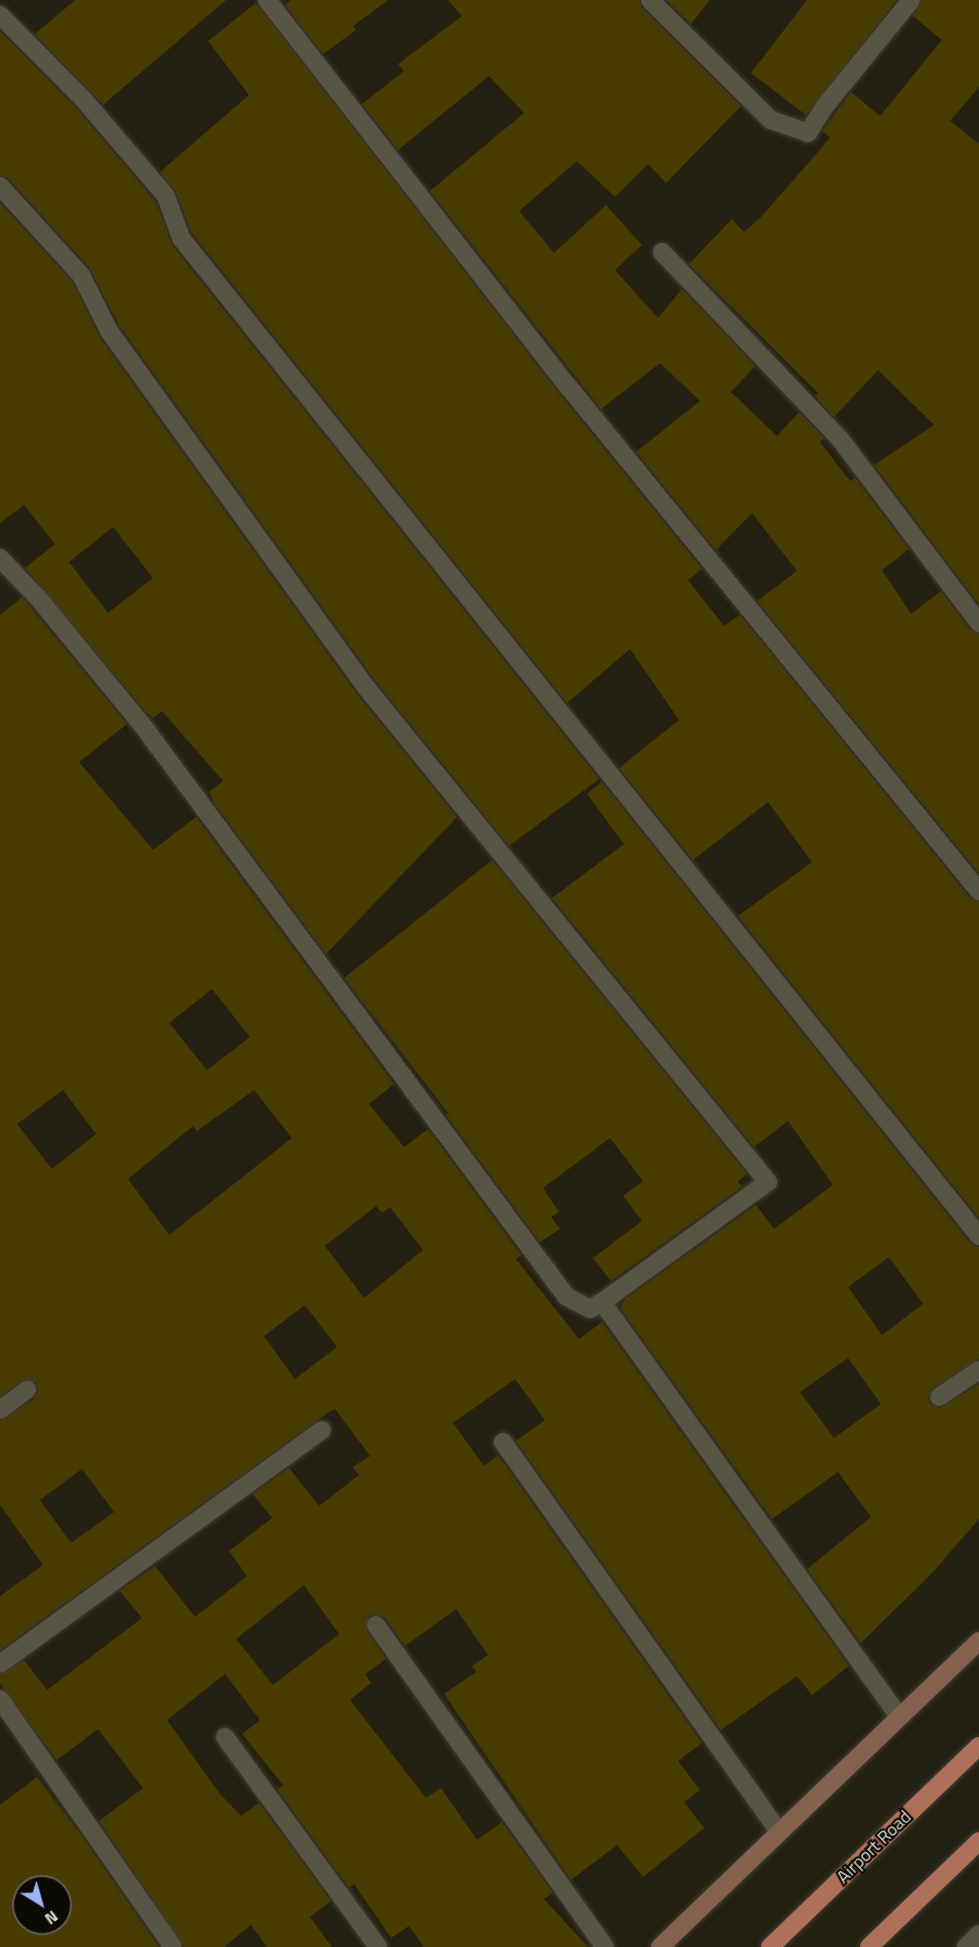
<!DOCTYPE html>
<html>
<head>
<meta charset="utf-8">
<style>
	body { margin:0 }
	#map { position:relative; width:979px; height:1947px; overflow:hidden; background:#242112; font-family:"Titillium Web",sans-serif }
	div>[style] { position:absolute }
	.building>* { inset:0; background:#483c00 }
	.roads { filter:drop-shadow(0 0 2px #403c33) drop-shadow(0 0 2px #403c33) }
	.street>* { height:18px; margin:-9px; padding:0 9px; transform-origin:9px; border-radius:9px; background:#595544 }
	.secondary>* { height:18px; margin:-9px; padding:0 9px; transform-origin:9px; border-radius:9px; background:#84624e }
	.primary>* { height:18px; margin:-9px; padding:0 9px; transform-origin:9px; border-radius:9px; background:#ae7058 }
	span { translate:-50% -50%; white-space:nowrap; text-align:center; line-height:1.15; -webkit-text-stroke:4.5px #0c0a05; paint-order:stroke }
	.street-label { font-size:18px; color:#dedcd2 }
	.north { position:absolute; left:12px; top:1875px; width:60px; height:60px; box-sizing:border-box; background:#0c0a05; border:2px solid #605e57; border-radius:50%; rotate:143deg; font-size:16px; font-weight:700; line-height:24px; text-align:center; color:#dedcd2 }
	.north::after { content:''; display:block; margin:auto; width:21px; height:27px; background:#9db4fd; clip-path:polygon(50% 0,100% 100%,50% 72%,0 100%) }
</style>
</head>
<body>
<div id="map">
	<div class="building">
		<i style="clip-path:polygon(75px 0,226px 0,103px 105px,35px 34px)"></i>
		<i style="clip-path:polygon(291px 0,388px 0,353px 26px,356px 30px,323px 54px,285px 5px)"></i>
		<i style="clip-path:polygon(448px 0,639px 0,642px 8px,741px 106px,666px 183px,648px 164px,615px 197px,577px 161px,519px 211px,554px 253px,606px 205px,642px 245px,615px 270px,658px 318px,682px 289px,755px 366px,731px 392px,777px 436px,799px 412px,824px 438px,820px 442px,850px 481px,855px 478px,909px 549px,882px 570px,911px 614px,941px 591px,970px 630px,979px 634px,979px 873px,757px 601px,797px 571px,752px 513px,716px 550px,636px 452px,700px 401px,660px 363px,601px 409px,430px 191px,524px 113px,489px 76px,398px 150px,362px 104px,404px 71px,398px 64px,462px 16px)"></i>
		<i style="clip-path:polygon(666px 0,710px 0,691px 24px)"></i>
		<i style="clip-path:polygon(807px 0,897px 0,806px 115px,751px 73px)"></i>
		<i style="clip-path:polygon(922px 0,979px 0,979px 87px,950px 121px,979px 144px,979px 604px,874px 465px,934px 425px,878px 370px,834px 417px,815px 396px,818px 393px,689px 264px,732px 219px,744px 232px,762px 216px,830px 138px,822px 131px,851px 92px,880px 116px,942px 40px,913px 16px)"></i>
		<i style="clip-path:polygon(256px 3px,558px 392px,702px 569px,688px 580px,724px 626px,740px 615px,970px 898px,979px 902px,979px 1218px,738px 916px,812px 862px,768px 802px,693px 860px,619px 768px,679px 720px,630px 649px,567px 703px,191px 232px,176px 192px,160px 172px,249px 95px,208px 41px)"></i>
		<i style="clip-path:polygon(0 31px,76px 108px,156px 202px,172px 245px,599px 779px,509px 846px,374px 679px,119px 325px,89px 267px,8px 178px,0 175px)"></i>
		<i style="clip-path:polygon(evenodd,0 203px,72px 281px,100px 338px,356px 693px,457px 817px,326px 954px,214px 803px,209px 792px,223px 781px,162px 711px,153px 718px,145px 711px,25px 568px,55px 544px,24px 505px,0 523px,0 203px,113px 527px,153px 578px,108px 613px,69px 562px,113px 527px)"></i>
		<i style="clip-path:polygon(evenodd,22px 597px,127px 724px,79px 762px,153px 850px,196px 817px,394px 1084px,369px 1104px,404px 1147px,428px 1129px,521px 1255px,516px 1259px,579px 1339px,602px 1322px,849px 1666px,812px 1695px,797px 1676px,721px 1730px,516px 1441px,545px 1420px,515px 1379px,453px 1423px,484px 1466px,498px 1455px,702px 1743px,678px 1761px,700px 1790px,684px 1802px,704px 1828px,643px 1877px,617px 1845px,571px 1880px,444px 1694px,476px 1672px,472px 1666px,488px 1655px,456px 1609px,405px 1646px,385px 1618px,376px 1614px,369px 1616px,367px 1631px,386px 1659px,365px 1674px,371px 1683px,350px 1700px,426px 1798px,441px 1788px,477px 1840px,502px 1822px,553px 1893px,544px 1899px,588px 1947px,424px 1947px,409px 1926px,391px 1938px,354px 1884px,349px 1888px,277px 1789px,283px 1785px,242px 1734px,260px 1720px,225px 1674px,167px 1720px,220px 1794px,241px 1816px,259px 1803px,331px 1901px,310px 1917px,332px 1947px,267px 1947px,251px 1925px,224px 1947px,184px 1947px,99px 1821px,143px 1788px,98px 1729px,57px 1760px,0 1684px,0 1675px,24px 1660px,47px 1690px,142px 1618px,120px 1591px,155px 1566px,195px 1617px,247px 1576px,229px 1551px,272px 1518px,253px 1494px,289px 1468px,319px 1506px,359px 1475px,353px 1467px,370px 1456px,335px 1409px,329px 1412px,0 1650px,0 1596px,43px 1565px,0 1505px,0 1421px,34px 1399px,38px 1389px,36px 1383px,25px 1379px,0 1396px,0 615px,22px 597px,212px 989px,250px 1037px,207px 1070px,169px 1023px,212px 989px,22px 597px,63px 1090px,96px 1134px,52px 1169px,17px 1124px,63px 1090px,22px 597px,254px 1090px,292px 1138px,169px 1235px,128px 1179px,193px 1126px,197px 1131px,254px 1090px,22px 597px,376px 1206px,382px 1213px,390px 1207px,423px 1250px,364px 1298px,325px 1246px,376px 1206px,22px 597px,305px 1305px,337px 1347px,295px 1379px,264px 1336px,305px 1305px,22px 597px,82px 1469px,114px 1512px,71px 1543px,40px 1500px,82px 1469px,22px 597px,304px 1585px,339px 1634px,273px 1685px,236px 1639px,304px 1585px)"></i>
		<i style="clip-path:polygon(evenodd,602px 782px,970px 1243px,979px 1247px,979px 1359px,933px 1388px,928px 1397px,930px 1404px,940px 1408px,979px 1384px,979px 1519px,933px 1572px,861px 1643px,807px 1569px,871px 1517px,838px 1472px,772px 1519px,620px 1308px,625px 1299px,756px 1205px,774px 1229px,833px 1185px,788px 1121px,754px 1147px,552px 898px,624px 844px,587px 794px,602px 782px,889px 1257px,923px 1304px,882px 1335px,848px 1287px,889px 1257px,602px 782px,848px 1358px,881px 1404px,834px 1438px,800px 1392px,848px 1358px)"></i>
		<i style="clip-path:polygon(492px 860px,747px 1174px,738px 1181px,742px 1187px,611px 1281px,593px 1258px,642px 1221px,623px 1196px,643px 1181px,610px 1138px,543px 1188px,559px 1212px,551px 1217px,560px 1229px,540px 1242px,446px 1115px,448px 1113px,344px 978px)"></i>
		<i style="clip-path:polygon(evenodd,37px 1777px,81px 1835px,159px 1947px,0 1947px,0 1805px,37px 1777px,24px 1887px,60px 1887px,60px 1923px,24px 1923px,24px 1887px)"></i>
	</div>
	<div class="roads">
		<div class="street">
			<i style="left:267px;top:0;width:488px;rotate:52.1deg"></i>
			<i style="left:567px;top:385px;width:653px;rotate:50.85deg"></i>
			<i style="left:650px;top:0;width:170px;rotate:44.8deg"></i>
			<i style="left:771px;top:120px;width:39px;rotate:19deg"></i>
			<i style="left:808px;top:133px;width:32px;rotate:-58deg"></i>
			<i style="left:825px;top:106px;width:136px;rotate:-50.9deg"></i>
			<i style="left:0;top:15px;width:120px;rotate:45.3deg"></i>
			<i style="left:84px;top:100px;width:126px;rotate:49.5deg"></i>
			<i style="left:166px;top:196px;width:45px;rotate:70.3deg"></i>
			<i style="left:181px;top:238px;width:1278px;rotate:51.35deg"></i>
			<i style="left:0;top:186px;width:120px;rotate:47.7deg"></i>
			<i style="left:81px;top:275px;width:63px;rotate:63.4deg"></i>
			<i style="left:109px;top:331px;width:438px;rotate:54.2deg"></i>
			<i style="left:365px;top:686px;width:639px;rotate:50.91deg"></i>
			<i style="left:768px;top:1182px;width:205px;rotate:144.1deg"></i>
			<i style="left:602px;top:1302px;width:14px;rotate:150deg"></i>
			<i style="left:590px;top:1309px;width:27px;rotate:-152deg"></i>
			<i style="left:566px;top:1296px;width:710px;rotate:-126.58deg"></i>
			<i style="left:143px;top:726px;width:164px;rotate:-129.3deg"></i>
			<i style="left:39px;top:599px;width:57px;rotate:-133.6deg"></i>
			<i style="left:662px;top:252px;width:258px;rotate:46.4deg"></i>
			<i style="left:840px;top:439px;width:231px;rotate:52.9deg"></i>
			<i style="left:602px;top:1302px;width:508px;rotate:54.37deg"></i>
			<i style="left:939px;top:1397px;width:48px;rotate:-34deg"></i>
			<i style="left:0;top:1410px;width:34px;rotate:-37deg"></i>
			<i style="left:503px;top:1442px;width:478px;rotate:54.7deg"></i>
			<i style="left:376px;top:1625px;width:395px;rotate:54.6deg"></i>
			<i style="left:0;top:1664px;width:398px;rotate:-36deg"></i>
			<i style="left:0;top:1699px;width:302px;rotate:55.1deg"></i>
			<i style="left:225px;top:1737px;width:260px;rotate:53.9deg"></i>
			<i style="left:966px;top:1947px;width:18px;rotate:-45deg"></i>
		</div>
		<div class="secondary">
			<i style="left:660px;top:1947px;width:442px;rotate:-43.8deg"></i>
		</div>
		<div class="primary">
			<i style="left:770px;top:1947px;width:290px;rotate:-43.9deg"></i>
			<i style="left:869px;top:1947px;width:153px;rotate:-43.9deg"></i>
		</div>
	</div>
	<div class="street-label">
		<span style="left:874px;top:1847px;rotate:-44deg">Airport Road</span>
	</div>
	<div class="north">N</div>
</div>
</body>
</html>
